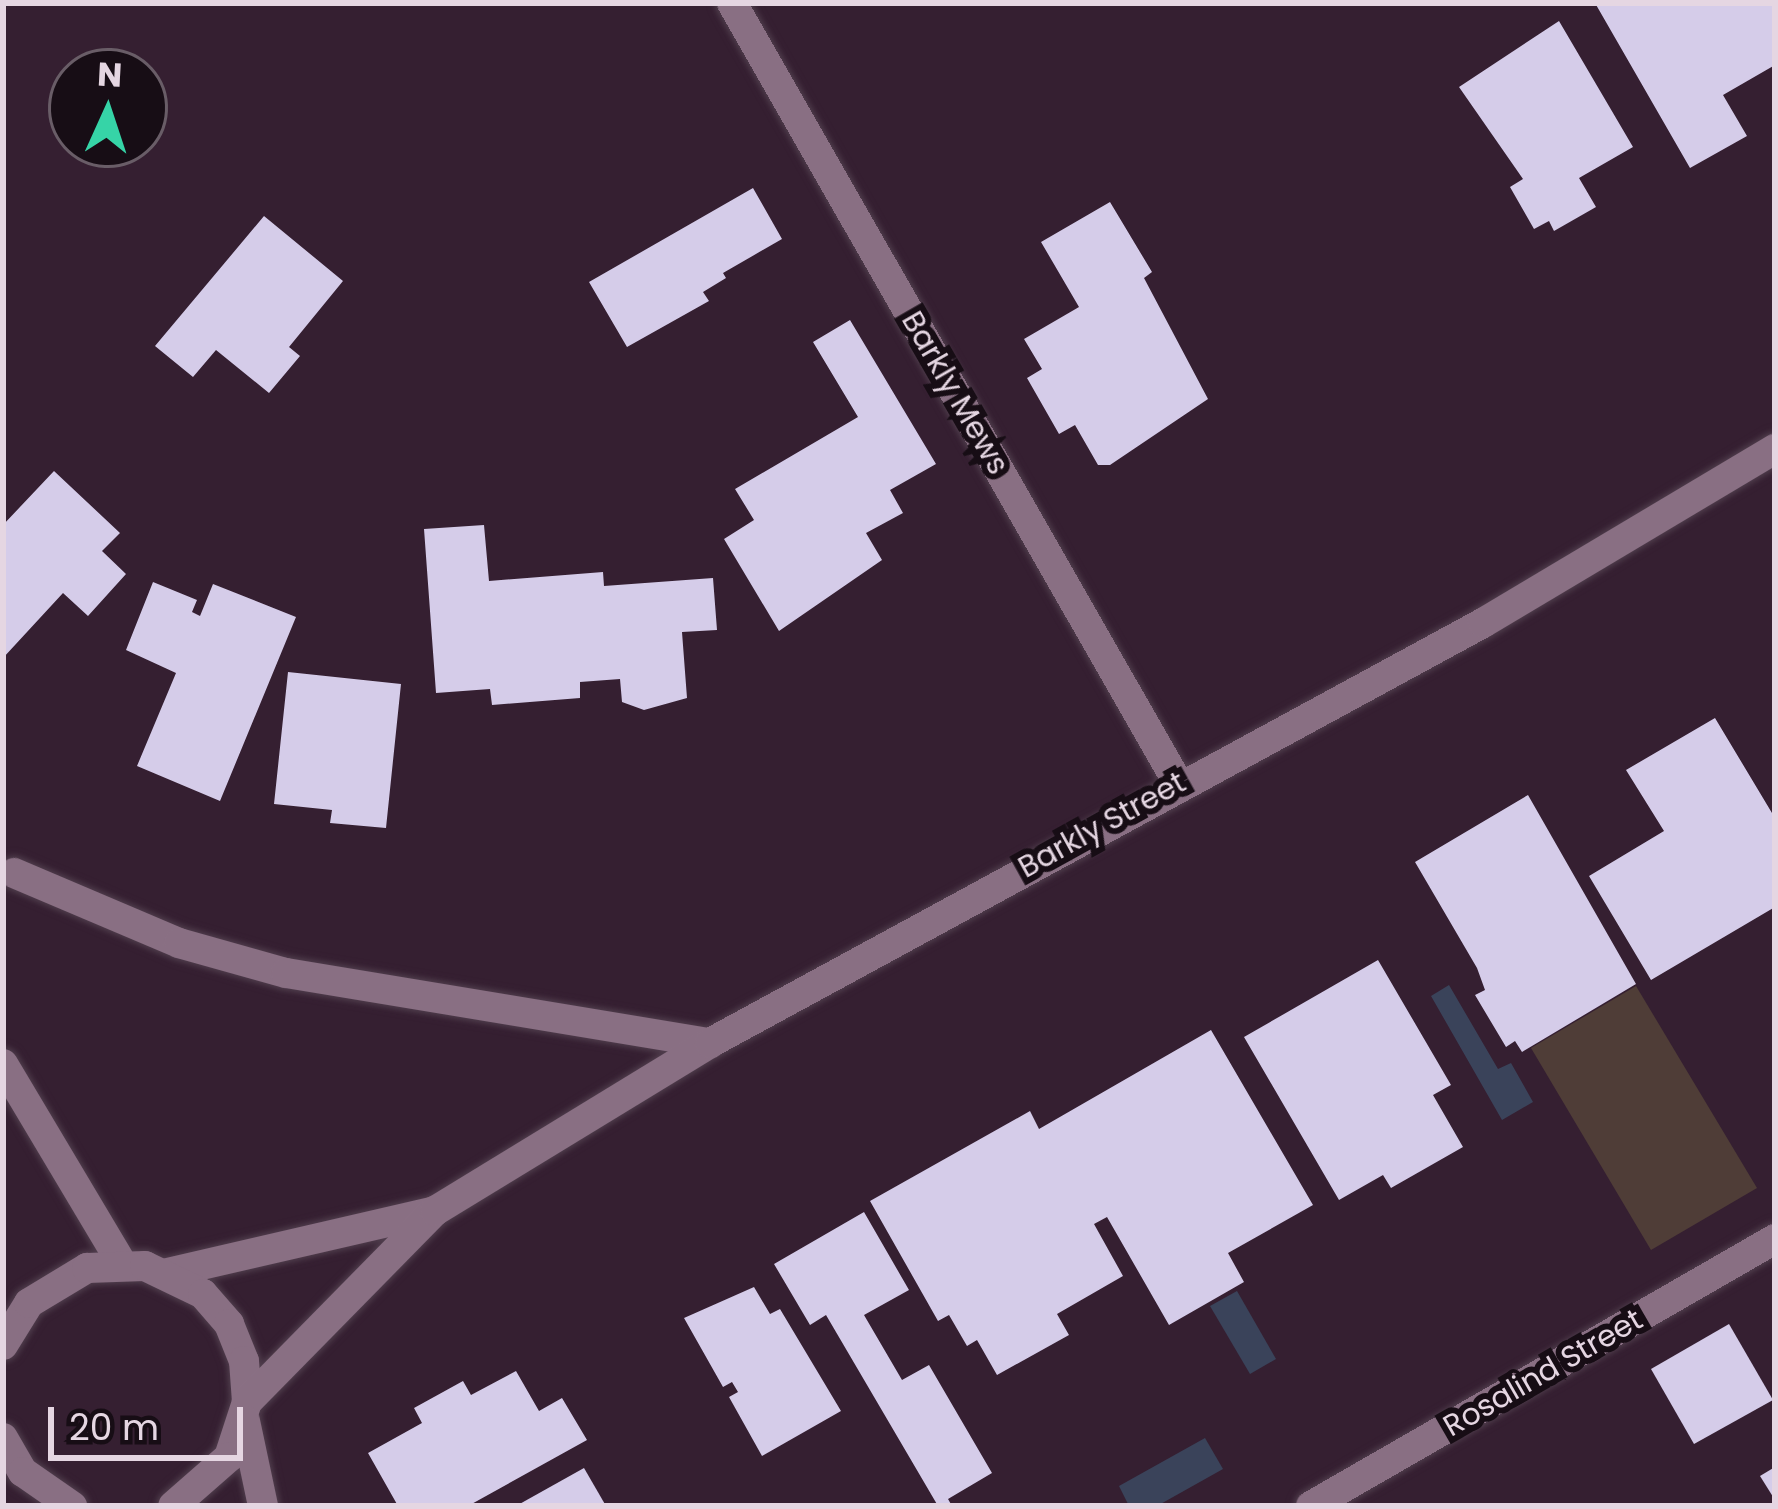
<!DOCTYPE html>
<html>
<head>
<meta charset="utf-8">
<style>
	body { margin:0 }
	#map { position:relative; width:1778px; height:1509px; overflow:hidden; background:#351f31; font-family:Poppins,sans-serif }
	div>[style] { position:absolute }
	.green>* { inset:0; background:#4f3d37 }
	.water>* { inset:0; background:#3a435a }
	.building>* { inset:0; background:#d5cce9 }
	.roads { filter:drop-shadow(0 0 3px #503e4d) drop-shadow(0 0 3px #503e4d) }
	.lane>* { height:30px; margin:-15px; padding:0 15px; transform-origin:15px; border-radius:15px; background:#896f83 }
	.street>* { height:30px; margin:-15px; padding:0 15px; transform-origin:15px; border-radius:15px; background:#896f83 }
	span { translate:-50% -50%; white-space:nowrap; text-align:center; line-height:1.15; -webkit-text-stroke:12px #170d15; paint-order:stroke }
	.street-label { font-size:30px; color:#e5d6e2 }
	.frame { position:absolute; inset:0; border:6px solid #e5d6e2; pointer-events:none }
	.north { position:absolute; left:48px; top:48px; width:120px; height:120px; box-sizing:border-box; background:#170d15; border:3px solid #695d67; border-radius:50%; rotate:3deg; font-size:33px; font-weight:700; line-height:48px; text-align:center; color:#e5d6e2 }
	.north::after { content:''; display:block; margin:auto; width:42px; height:54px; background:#36d4a7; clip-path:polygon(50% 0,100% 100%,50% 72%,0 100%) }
	.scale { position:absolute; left:48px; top:1407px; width:195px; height:54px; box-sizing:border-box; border:6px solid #e5d6e2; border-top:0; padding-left:15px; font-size:36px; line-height:42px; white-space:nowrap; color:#e5d6e2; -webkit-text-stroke:9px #170d15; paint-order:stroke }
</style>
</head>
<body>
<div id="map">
	<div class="green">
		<i style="clip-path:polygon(1636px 986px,1757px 1188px,1651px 1250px,1531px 1048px)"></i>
	</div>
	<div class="water">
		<i style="clip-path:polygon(1449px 985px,1498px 1069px,1511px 1063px,1533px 1102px,1502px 1120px,1431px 996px)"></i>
		<i style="clip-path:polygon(1237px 1291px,1276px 1359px,1250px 1374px,1210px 1306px)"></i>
		<i style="clip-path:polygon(1205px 1438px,1223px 1469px,1157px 1506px,1129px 1506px,1119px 1486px)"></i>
	</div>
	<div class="building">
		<i style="clip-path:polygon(1595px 3px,1775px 3px,1775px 65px,1723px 95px,1747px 136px,1690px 168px)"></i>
		<i style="clip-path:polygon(1559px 21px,1633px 147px,1579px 178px,1596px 207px,1554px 231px,1549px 221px,1534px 229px,1510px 187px,1523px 179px,1459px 87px)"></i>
		<i style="clip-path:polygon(753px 188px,782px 239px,723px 273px,726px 278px,703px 292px,709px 301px,627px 347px,589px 282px)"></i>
		<i style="clip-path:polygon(1110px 202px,1152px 272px,1144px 278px,1208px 399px,1110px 465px,1098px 465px,1075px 425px,1059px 434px,1027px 378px,1042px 369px,1024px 339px,1079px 307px,1041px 242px)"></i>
		<i style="clip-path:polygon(264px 216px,343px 281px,289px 347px,300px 356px,269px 393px,216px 350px,193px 377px,155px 346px)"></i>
		<i style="clip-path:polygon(850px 320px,936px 464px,890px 490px,903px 513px,866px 533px,882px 560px,779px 631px,724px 539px,754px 520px,735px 489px,858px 417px,813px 342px)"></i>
		<i style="clip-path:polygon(54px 471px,120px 533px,102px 551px,126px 574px,88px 616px,63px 593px,3px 658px,3px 525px)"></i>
		<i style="clip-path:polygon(484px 525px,489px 581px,603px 572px,604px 586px,713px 578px,717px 630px,682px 632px,687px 698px,644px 710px,622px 702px,620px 679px,580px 682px,580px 698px,492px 705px,490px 689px,436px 693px,424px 529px)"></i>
		<i style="clip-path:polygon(153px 582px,197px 600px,192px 612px,200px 616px,213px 584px,296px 617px,220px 801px,137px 766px,176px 673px,126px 650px)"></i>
		<i style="clip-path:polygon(288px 672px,401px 684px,386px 828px,330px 823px,332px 810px,274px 804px)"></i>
		<i style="clip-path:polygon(1715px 718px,1775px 818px,1775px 907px,1651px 980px,1589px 876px,1664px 831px,1626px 770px)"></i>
		<i style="clip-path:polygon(1528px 795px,1636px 984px,1522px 1052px,1515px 1041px,1506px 1047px,1475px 995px,1485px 990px,1477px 968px,1415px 862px)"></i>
		<i style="clip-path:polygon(1378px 960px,1451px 1085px,1433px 1095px,1463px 1147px,1391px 1188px,1383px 1175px,1339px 1200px,1244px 1037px)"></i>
		<i style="clip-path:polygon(1211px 1030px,1313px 1205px,1228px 1253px,1244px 1282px,1169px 1325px,1107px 1217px,1094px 1224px,1123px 1276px,1057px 1314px,1069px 1335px,997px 1375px,977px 1340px,967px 1346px,949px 1315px,938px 1321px,870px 1201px,1030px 1111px,1039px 1129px)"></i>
		<i style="clip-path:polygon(864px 1212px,909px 1290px,864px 1315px,902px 1380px,929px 1365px,992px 1473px,948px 1499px,952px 1506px,938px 1506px,826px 1315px,810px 1325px,774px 1264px)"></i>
		<i style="clip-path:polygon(754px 1287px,770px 1314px,780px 1309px,841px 1411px,762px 1456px,729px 1397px,738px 1392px,732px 1382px,723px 1387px,684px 1318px)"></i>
		<i style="clip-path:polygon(1729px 1324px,1773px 1400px,1694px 1444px,1651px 1369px)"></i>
		<i style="clip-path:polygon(516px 1371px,539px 1411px,562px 1398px,587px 1440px,468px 1506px,398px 1506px,368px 1453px,422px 1423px,414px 1408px,463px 1381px,471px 1395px)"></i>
		<i style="clip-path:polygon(1775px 1467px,1775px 1500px,1760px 1476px)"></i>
		<i style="clip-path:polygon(584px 1468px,606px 1506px,516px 1506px)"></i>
	</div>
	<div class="roads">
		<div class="lane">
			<i style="left:732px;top:3px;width:899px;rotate:60.24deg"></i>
			<i style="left:14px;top:873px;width:179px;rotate:23deg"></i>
			<i style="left:179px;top:943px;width:111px;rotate:15.7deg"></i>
			<i style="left:286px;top:973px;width:430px;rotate:9.4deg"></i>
		</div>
		<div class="street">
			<i style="left:3px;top:1064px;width:233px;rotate:59.2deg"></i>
			<i style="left:167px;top:1273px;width:275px;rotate:-13deg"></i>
			<i style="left:3px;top:1345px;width:49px;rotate:-58.2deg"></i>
			<i style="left:29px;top:1303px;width:68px;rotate:-31.1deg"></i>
			<i style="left:87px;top:1268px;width:58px;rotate:-2deg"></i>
			<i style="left:145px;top:1266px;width:64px;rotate:25.8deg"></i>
			<i style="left:203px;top:1294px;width:40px;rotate:49deg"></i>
			<i style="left:229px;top:1324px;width:40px;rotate:68deg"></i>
			<i style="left:244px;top:1361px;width:41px;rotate:85.8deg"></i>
			<i style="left:247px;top:1402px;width:58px;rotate:108.1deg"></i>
			<i style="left:229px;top:1457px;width:74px;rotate:138.8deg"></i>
			<i style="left:247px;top:1402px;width:268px;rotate:-45.5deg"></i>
			<i style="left:435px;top:1211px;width:322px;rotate:-31.4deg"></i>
			<i style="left:710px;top:1043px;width:880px;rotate:-28.52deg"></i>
			<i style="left:1483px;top:623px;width:340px;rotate:-30.8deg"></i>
			<i style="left:245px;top:1421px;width:87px;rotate:78deg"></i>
			<i style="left:3px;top:1438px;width:39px;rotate:60deg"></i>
			<i style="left:23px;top:1472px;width:60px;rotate:34.8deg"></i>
			<i style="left:1311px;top:1506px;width:535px;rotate:-29.92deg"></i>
		</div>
	</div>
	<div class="street-label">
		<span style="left:955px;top:393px;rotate:60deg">Barkly Mews</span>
		<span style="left:1102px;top:825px;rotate:-29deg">Barkly Street</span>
		<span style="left:1543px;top:1373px;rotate:-30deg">Rosalind Street</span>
	</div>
	<div class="frame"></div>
	<div class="north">N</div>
	<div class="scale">20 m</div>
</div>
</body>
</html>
